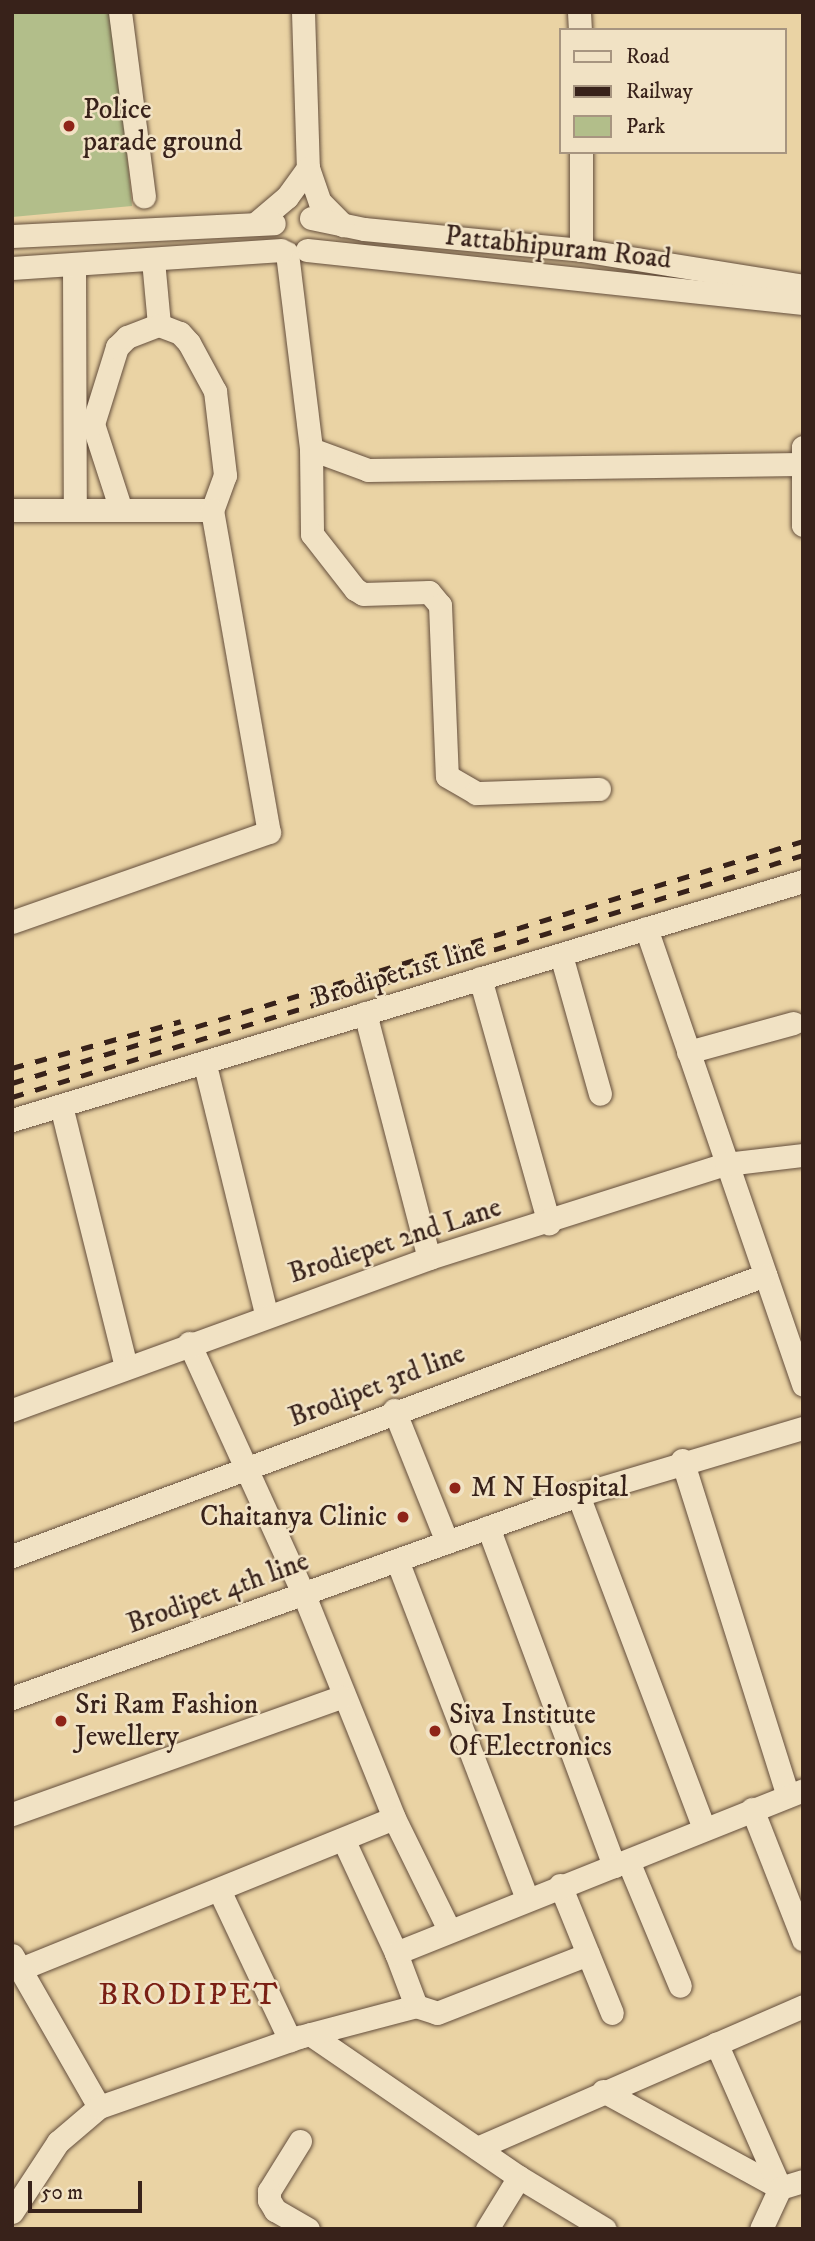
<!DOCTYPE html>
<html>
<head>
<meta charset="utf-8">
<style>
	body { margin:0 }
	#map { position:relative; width:815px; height:2241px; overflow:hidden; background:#ead3a4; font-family:"IM FELL DW Pica",serif }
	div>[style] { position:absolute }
	.green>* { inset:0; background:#b2be8a }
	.roads { filter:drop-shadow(0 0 2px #644e3c) drop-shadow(0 0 2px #644e3c) }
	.minor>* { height:23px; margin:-11.5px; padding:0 11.5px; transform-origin:11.5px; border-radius:11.5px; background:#f1e2c4 }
	.rail>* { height:4.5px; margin-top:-2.25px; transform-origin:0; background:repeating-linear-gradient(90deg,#38221a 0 12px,transparent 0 24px) }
	.dots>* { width:19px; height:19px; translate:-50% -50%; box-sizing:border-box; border:4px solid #f1e2c4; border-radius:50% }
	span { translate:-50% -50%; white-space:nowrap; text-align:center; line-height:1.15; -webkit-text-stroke:5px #f1e2c4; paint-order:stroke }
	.poi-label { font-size:28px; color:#38221a }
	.left { translate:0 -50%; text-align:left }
	.right { translate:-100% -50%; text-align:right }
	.street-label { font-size:28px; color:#38221a }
	.quarter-label { font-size:32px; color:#7a1f14; letter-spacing:2px }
	.frame { position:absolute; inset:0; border:14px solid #38221a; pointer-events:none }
	.legend { position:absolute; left:559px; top:28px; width:228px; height:126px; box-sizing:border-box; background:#f1e2c4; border:2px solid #a79580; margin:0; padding:9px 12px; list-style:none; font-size:21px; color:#38221a }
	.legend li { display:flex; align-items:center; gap:14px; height:35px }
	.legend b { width:35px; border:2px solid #a79580 }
	.scale { position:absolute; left:28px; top:2181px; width:114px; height:32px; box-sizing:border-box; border:4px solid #38221a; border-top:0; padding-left:9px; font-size:21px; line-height:24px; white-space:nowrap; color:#38221a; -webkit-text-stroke:5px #f1e2c4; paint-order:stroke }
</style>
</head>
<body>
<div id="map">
	<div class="green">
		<i style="clip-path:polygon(12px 12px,113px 12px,132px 206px,12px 217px)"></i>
	</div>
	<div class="roads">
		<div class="minor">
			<i style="left:120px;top:12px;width:186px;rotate:82.6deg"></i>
			<i style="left:303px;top:12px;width:156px;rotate:88.2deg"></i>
			<i style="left:308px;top:168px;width:36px;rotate:71deg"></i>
			<i style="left:320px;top:202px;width:33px;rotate:45deg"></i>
			<i style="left:579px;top:12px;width:18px;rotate:87deg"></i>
			<i style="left:581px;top:152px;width:98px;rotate:90deg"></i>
			<i style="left:311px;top:218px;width:54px;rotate:11.7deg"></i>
			<i style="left:364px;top:229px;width:218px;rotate:5.5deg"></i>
			<i style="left:581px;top:250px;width:225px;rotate:9.2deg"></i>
			<i style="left:255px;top:224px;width:42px;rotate:-40.2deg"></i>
			<i style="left:287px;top:197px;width:36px;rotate:-54deg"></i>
			<i style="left:12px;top:236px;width:262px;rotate:-2.8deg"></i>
			<i style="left:307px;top:250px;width:499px;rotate:6.1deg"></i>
			<i style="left:287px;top:253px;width:197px;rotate:83deg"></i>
			<i style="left:311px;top:449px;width:61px;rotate:20.2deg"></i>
			<i style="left:368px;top:470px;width:432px;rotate:-0.8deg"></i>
			<i style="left:153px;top:260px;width:65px;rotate:84.7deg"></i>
			<i style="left:74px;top:266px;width:244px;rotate:89.8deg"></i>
			<i style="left:12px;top:268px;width:270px;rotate:-3.8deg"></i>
			<i style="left:803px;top:447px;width:78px;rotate:90deg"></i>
			<i style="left:311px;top:449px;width:85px;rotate:89.3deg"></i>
			<i style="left:312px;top:534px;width:70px;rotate:52deg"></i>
			<i style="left:355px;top:589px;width:9px;rotate:32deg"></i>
			<i style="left:363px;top:594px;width:66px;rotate:-1.7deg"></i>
			<i style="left:429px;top:592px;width:17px;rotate:50deg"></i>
			<i style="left:440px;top:605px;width:171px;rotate:87.7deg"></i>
			<i style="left:447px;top:776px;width:34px;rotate:30deg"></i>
			<i style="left:476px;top:793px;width:123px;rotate:-1.9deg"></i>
			<i style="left:120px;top:507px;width:87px;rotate:-108deg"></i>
			<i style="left:93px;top:424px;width:81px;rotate:-72.7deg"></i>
			<i style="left:117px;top:347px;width:14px;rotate:-45deg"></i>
			<i style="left:127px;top:337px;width:34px;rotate:-21deg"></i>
			<i style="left:159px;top:325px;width:22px;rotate:21deg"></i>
			<i style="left:180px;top:333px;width:13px;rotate:48deg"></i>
			<i style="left:189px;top:343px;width:55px;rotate:61.6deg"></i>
			<i style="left:215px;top:391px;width:85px;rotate:83.2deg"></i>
			<i style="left:225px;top:475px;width:37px;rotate:110deg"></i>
			<i style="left:12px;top:510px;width:200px"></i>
			<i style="left:212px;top:510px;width:327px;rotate:80deg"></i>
			<i style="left:269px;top:832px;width:272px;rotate:160.7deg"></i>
			<i style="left:646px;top:928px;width:483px;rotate:71deg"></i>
			<i style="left:561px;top:955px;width:144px;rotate:74.3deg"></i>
			<i style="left:480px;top:978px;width:255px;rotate:74.3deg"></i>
			<i style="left:365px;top:1013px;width:253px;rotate:75.4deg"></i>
			<i style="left:688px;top:1052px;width:109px;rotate:-15.4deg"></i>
			<i style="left:205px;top:1065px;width:256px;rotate:76.2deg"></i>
			<i style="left:61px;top:1106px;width:269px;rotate:76deg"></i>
			<i style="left:12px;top:1120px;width:826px;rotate:-16.81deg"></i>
			<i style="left:189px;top:1343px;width:277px;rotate:65.5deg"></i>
			<i style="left:304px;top:1595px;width:240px;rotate:68deg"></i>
			<i style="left:394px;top:1818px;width:125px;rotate:63.8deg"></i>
			<i style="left:12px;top:1410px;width:444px;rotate:-20deg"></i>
			<i style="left:429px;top:1258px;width:312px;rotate:-17.6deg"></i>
			<i style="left:726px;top:1164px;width:78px;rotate:-6.7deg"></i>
			<i style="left:394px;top:1410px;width:142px;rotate:68.1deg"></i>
			<i style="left:682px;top:1460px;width:352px;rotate:72.5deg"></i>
			<i style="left:578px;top:1495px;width:357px;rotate:69.3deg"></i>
			<i style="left:488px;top:1527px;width:362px;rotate:69.6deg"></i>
			<i style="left:12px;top:1556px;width:804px;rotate:-20.46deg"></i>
			<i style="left:397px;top:1560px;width:363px;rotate:69deg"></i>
			<i style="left:12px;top:1698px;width:601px;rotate:-19.73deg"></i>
			<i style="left:578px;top:1495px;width:235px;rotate:-16.6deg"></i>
			<i style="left:752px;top:1809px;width:140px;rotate:68.6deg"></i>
			<i style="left:12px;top:1814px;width:349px;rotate:-19.6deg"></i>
			<i style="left:344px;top:1841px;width:123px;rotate:65.1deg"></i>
			<i style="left:628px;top:1861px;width:135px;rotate:67.4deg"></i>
			<i style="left:560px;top:1885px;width:138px;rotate:67.9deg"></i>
			<i style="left:220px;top:1892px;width:164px;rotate:64.7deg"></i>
			<i style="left:12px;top:1955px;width:175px;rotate:60.2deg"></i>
			<i style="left:20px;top:1969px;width:403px;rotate:-22deg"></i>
			<i style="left:416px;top:2006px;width:22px;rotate:18deg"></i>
			<i style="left:437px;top:2013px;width:162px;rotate:-21.3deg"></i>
			<i style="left:310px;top:2034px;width:253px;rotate:34.4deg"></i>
			<i style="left:519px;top:2177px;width:100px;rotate:31.2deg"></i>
			<i style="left:603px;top:2091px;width:202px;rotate:28.7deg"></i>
			<i style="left:780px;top:2188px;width:158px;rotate:-113.8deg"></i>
			<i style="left:300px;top:2141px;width:59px;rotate:121.8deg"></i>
			<i style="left:269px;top:2191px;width:9px;rotate:90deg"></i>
			<i style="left:269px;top:2200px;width:12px;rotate:59deg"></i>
			<i style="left:275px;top:2210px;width:38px;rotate:30deg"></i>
			<i style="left:477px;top:2148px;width:356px;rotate:-23.5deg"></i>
			<i style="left:12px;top:2212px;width:84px;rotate:-56.7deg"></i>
			<i style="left:58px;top:2142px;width:54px;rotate:-40.5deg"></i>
			<i style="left:99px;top:2107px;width:212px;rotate:-19.3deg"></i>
			<i style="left:299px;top:2037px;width:121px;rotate:-14.8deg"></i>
			<i style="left:416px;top:2006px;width:57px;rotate:-110.7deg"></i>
			<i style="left:396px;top:1953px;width:438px;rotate:-21.8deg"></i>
			<i style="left:487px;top:2229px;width:61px;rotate:-58.4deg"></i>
			<i style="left:761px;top:2229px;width:45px;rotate:-65.1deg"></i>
			<i style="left:780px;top:2188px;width:24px;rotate:-17deg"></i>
		</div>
	</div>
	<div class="rail">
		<i style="left:12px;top:1068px;width:175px;rotate:-15.5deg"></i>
		<i style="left:12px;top:1083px;width:827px;rotate:-17.01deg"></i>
		<i style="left:12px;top:1097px;width:827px;rotate:-17.01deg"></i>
	</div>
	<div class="dots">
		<i style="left:69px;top:126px;background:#8f2418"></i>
		<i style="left:455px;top:1488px;background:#8f2418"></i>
		<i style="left:403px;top:1517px;background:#8f2418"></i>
		<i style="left:61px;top:1721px;background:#8f2418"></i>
		<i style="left:435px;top:1731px;background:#8f2418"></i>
	</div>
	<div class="poi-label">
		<span class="left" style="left:83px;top:126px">Police<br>parade ground</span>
		<span class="left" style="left:471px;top:1488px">M N Hospital</span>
		<span class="right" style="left:387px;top:1517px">Chaitanya Clinic</span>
		<span class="left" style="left:75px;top:1721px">Sri Ram Fashion<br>Jewellery</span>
		<span class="left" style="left:449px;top:1731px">Siva Institute<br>Of Electronics</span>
	</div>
	<div class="street-label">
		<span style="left:558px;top:248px;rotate:6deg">Pattabhipuram Road</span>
		<span style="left:399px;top:973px;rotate:-17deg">Brodipet 1st line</span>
		<span style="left:395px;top:1241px;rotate:-18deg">Brodiepet 2nd Lane</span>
		<span style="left:377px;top:1386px;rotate:-21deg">Brodipet 3rd line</span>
		<span style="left:218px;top:1593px;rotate:-20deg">Brodipet 4th line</span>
	</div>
	<div class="quarter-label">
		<span style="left:189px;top:1995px">BRODIPET</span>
	</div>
	<div class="frame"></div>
	<ul class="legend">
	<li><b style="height:9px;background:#f1e2c4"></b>Road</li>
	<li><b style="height:9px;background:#38221a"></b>Railway</li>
	<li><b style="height:19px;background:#b2be8a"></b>Park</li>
	</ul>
	<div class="scale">50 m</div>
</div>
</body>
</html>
